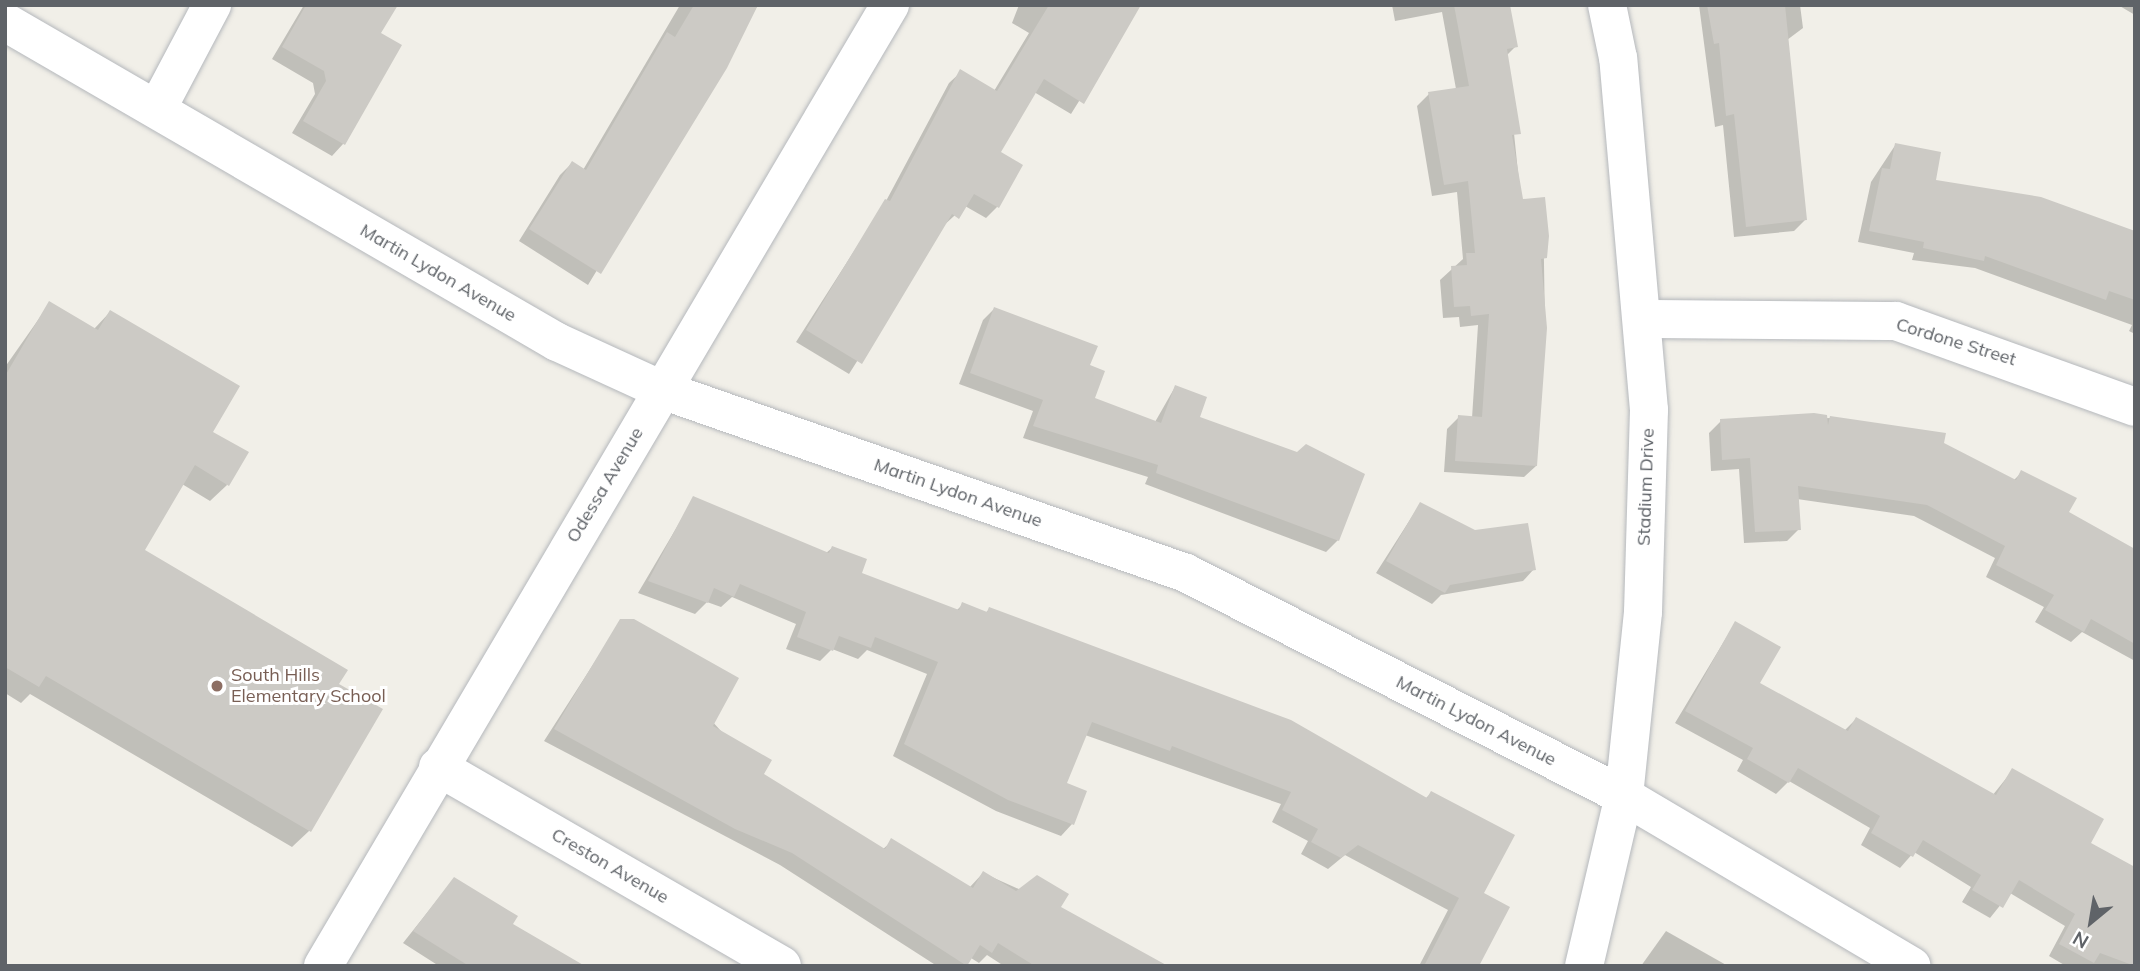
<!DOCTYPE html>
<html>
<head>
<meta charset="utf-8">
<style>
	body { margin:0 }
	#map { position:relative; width:2140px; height:971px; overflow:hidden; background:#f1efe8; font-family:Mulish,sans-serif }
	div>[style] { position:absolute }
	.shadow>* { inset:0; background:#0003 }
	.building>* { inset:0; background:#cccac5 }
	.roads { filter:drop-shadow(0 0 2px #b5b8bc) drop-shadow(0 0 2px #b5b8bc) }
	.minor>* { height:38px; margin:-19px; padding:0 19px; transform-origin:19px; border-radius:19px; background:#fff }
	.dots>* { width:19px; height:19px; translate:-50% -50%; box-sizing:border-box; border:4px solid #fff; border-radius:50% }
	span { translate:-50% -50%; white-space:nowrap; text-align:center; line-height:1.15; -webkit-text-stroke:6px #fff; paint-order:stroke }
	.street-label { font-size:18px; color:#5f6368 }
	.education-label { font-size:18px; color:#785e54 }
	.left { translate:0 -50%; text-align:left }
	.frame { position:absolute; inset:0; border:7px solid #5f6368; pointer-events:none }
	.north { position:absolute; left:2056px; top:887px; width:70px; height:70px; -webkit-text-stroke:5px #fff; paint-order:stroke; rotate:210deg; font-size:19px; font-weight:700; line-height:28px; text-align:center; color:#5f6368 }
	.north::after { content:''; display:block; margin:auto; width:24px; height:32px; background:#5f6368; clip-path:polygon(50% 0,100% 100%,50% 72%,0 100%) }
</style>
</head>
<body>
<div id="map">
	<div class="shadow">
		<i style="clip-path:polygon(304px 5px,396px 5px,379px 34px,343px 144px,332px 156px,292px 133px,315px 94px,313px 83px,272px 59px)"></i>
		<i style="clip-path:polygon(680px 5px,758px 5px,588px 285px,519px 241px,560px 175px,572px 163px,583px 170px)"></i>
		<i style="clip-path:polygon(1019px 5px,1139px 5px,1071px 114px,1034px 92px,999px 153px,997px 207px,986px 218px,965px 206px,942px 227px,849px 374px,796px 342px,886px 201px,949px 83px,961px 72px,994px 91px,1029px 33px,1012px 23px)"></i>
		<i style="clip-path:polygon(1392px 5px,1509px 5px,1516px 46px,1506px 56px,1521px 201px,1543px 199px,1545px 328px,1536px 466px,1524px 477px,1444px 472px,1447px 429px,1459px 417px,1472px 418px,1478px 325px,1460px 327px,1459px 317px,1443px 318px,1440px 280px,1463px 259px,1457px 192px,1432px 196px,1417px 106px,1429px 94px,1456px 89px,1442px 12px,1395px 21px)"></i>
		<i style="clip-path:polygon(1699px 5px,1800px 5px,1803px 28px,1787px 40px,1805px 220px,1794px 231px,1734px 237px,1723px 125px,1715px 127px)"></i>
		<i style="clip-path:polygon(2118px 5px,2135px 5px,2135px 15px)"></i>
		<i style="clip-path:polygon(1896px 144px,1934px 181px,2135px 233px,2135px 334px,2129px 331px,2132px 325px,1975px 268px,1912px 260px,1914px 253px,1858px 242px,1871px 182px)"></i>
		<i style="clip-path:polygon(50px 303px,94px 329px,110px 312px,211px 432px,227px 485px,210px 501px,182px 484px,142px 551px,336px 685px,309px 831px,292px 847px,30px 694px,21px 703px,5px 693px,5px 367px)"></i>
		<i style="clip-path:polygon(994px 309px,1088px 366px,1093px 399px,1155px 422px,1175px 387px,1198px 419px,1338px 540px,1326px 552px,1145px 484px,1148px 477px,1023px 438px,1033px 411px,959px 384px,983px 320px)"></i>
		<i style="clip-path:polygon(1831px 418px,1942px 444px,2014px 480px,2022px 472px,2135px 581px,2135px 661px,2082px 632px,2071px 642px,2035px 622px,2044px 607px,1986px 577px,1995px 558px,1914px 516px,1797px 499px,1799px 529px,1787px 541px,1744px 543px,1739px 469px,1711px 471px,1709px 433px,1721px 421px)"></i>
		<i style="clip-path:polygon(694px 498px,826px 553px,832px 548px,859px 574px,956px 611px,963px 604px,985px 613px,990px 609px,1425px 799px,1431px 793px,1482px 894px,1477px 966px,1419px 966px,1448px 910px,1345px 855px,1328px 869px,1301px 854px,1308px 841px,1272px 822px,1281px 804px,1085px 735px,1064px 784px,1072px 824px,1061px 836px,996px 811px,893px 756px,927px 674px,867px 650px,858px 659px,832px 649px,820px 661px,786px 649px,796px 624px,732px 597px,721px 607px,707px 602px,695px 614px,638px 593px)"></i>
		<i style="clip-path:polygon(1420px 504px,1534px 569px,1523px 581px,1441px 595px,1432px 604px,1376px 573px)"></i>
		<i style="clip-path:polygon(621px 621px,761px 775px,882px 850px,892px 841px,969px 888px,983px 873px,1059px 907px,1144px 966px,1004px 966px,987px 955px,979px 963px,971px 958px,966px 966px,937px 966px,780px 865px,544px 741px)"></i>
		<i style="clip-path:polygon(1735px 623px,1758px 684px,1844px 731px,1856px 719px,1992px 796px,2012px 771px,2088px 843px,2135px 966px,2066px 966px,2049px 956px,2065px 926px,2010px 893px,1990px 918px,1962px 902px,1971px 887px,1914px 852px,1900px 868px,1861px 845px,1870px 828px,1789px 781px,1776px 794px,1737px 771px,1743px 760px,1675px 723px)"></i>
		<i style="clip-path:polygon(454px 879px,511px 925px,581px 966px,439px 966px,403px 943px)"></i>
		<i style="clip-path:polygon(1666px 931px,1728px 966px,1641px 966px)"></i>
	</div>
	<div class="building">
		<i style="clip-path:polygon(306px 5px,398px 5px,381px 33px,402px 45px,345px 145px,303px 121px,326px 81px,324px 71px,282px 47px)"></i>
		<i style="clip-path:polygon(694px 5px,758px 5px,727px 68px,601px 274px,529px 229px,572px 161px,586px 170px,667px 32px,675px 37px)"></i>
		<i style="clip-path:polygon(1049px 5px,1141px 5px,1084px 104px,1044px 79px,1001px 152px,1023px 165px,999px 208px,974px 194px,959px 219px,952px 214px,862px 364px,806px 330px,885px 199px,890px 201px,960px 69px,997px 91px)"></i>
		<i style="clip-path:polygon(1454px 5px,1510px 5px,1518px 47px,1507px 49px,1521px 134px,1512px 135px,1523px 199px,1545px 197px,1549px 236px,1547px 258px,1541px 259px,1547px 328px,1537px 466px,1455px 461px,1458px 415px,1482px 417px,1489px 314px,1471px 316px,1470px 306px,1454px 307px,1451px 266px,1467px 265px,1466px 253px,1475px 253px,1468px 181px,1444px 185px,1428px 92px,1469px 86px)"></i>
		<i style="clip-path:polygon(1707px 5px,1785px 5px,1807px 220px,1746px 227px,1734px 114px,1726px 116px,1719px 43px,1714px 44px)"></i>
		<i style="clip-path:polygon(1895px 143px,1941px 152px,1936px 180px,2041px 197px,2135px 231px,2135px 300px,2109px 291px,2106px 300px,1985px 256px,1984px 261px,1923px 248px,1924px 242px,1869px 231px,1882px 168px,1890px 169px)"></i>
		<i style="clip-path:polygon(49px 301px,98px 330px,110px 310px,240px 386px,213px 432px,249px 452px,229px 486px,195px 465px,145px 550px,348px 670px,339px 684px,383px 709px,311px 832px,46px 676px,39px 687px,5px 667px,5px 376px)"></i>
		<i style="clip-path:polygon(994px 307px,1098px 346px,1090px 365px,1105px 371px,1095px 398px,1161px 423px,1175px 385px,1207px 397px,1200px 417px,1297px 452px,1306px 444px,1365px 474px,1339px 541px,1156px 473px,1158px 465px,1033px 426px,1043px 400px,970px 373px)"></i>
		<i style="clip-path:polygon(1814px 413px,1827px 415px,1828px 425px,1830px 416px,1946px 433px,1944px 443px,2016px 480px,2021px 470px,2077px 498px,2069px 512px,2135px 549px,2135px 644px,2091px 619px,2084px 632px,2045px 610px,2054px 595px,1996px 565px,2005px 546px,1927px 505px,1798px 486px,1801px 530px,1755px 532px,1750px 458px,1722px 460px,1720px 419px)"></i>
		<i style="clip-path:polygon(693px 496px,829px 553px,832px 546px,867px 559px,862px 573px,959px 610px,962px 602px,987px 612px,989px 607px,1291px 720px,1427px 798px,1431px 791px,1515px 835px,1484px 893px,1510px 907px,1479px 966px,1424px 966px,1459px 898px,1358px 845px,1341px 858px,1311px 842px,1318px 829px,1282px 810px,1291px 792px,1172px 746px,1170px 751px,1092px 722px,1067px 783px,1087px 791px,1074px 825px,1008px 800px,904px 744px,938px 662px,875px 637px,871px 648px,839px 636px,833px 651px,797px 637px,806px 612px,740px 584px,734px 597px,714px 588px,708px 603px,648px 581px)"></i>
		<i style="clip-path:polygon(1420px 502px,1475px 530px,1528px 523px,1536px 570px,1450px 585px,1445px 593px,1386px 561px)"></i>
		<i style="clip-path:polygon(620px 619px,634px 619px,739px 678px,713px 726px,772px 760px,764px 774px,885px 849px,891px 838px,973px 888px,983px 871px,1016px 891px,1037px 875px,1069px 894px,1061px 907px,1168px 966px,1035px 966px,998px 943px,992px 953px,980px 945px,967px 966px,792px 853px,735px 829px,554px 729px)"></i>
		<i style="clip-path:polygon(1735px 621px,1781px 647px,1760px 683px,1848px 731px,1856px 717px,1996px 795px,2012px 768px,2104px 819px,2091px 843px,2135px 867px,2135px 966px,2100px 953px,2094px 963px,2059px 944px,2075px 914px,2019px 880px,2003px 908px,1972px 890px,1981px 875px,1923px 840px,1913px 857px,1871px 833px,1880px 816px,1798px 768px,1789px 783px,1747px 759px,1753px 748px,1685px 711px)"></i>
		<i style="clip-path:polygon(454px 877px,518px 916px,513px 924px,585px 966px,469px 966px,413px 931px)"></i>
	</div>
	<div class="roads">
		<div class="minor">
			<i style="left:5px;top:22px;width:638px;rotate:30.1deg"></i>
			<i style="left:557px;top:342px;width:115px;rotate:24.6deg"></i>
			<i style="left:662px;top:390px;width:555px;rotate:19.25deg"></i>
			<i style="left:1186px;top:573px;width:492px;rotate:27deg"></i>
			<i style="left:1624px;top:796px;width:334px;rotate:30.6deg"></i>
			<i style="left:157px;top:109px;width:118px;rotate:-62.1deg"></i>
			<i style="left:1643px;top:319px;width:253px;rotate:0.5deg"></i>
			<i style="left:1896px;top:321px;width:254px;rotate:19.8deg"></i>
			<i style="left:438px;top:767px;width:397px;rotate:30deg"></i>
			<i style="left:323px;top:966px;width:1116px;rotate:-59.46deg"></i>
			<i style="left:1584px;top:966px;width:175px;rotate:-76.8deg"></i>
			<i style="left:1624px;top:796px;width:185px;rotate:-84.1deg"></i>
			<i style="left:1643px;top:612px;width:202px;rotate:-88.3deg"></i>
			<i style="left:1649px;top:410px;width:353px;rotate:-95deg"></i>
			<i style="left:1618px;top:58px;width:54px;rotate:-101.7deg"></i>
		</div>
	</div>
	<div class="dots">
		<i style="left:217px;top:686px;background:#8d6e63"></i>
	</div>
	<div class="street-label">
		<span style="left:438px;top:273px;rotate:30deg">Martin Lydon Avenue</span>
		<span style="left:1956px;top:342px;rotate:17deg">Cordone Street</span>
		<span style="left:605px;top:485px;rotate:-59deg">Odessa Avenue</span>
		<span style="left:1646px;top:487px;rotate:-88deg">Stadium Drive</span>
		<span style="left:958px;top:493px;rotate:19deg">Martin Lydon Avenue</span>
		<span style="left:1476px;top:721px;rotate:27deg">Martin Lydon Avenue</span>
		<span style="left:610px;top:866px;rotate:30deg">Creston Avenue</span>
	</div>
	<div class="education-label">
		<span class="left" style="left:231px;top:686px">South Hills<br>Elementary School</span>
	</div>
	<div class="frame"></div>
	<div class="north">N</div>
</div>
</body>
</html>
